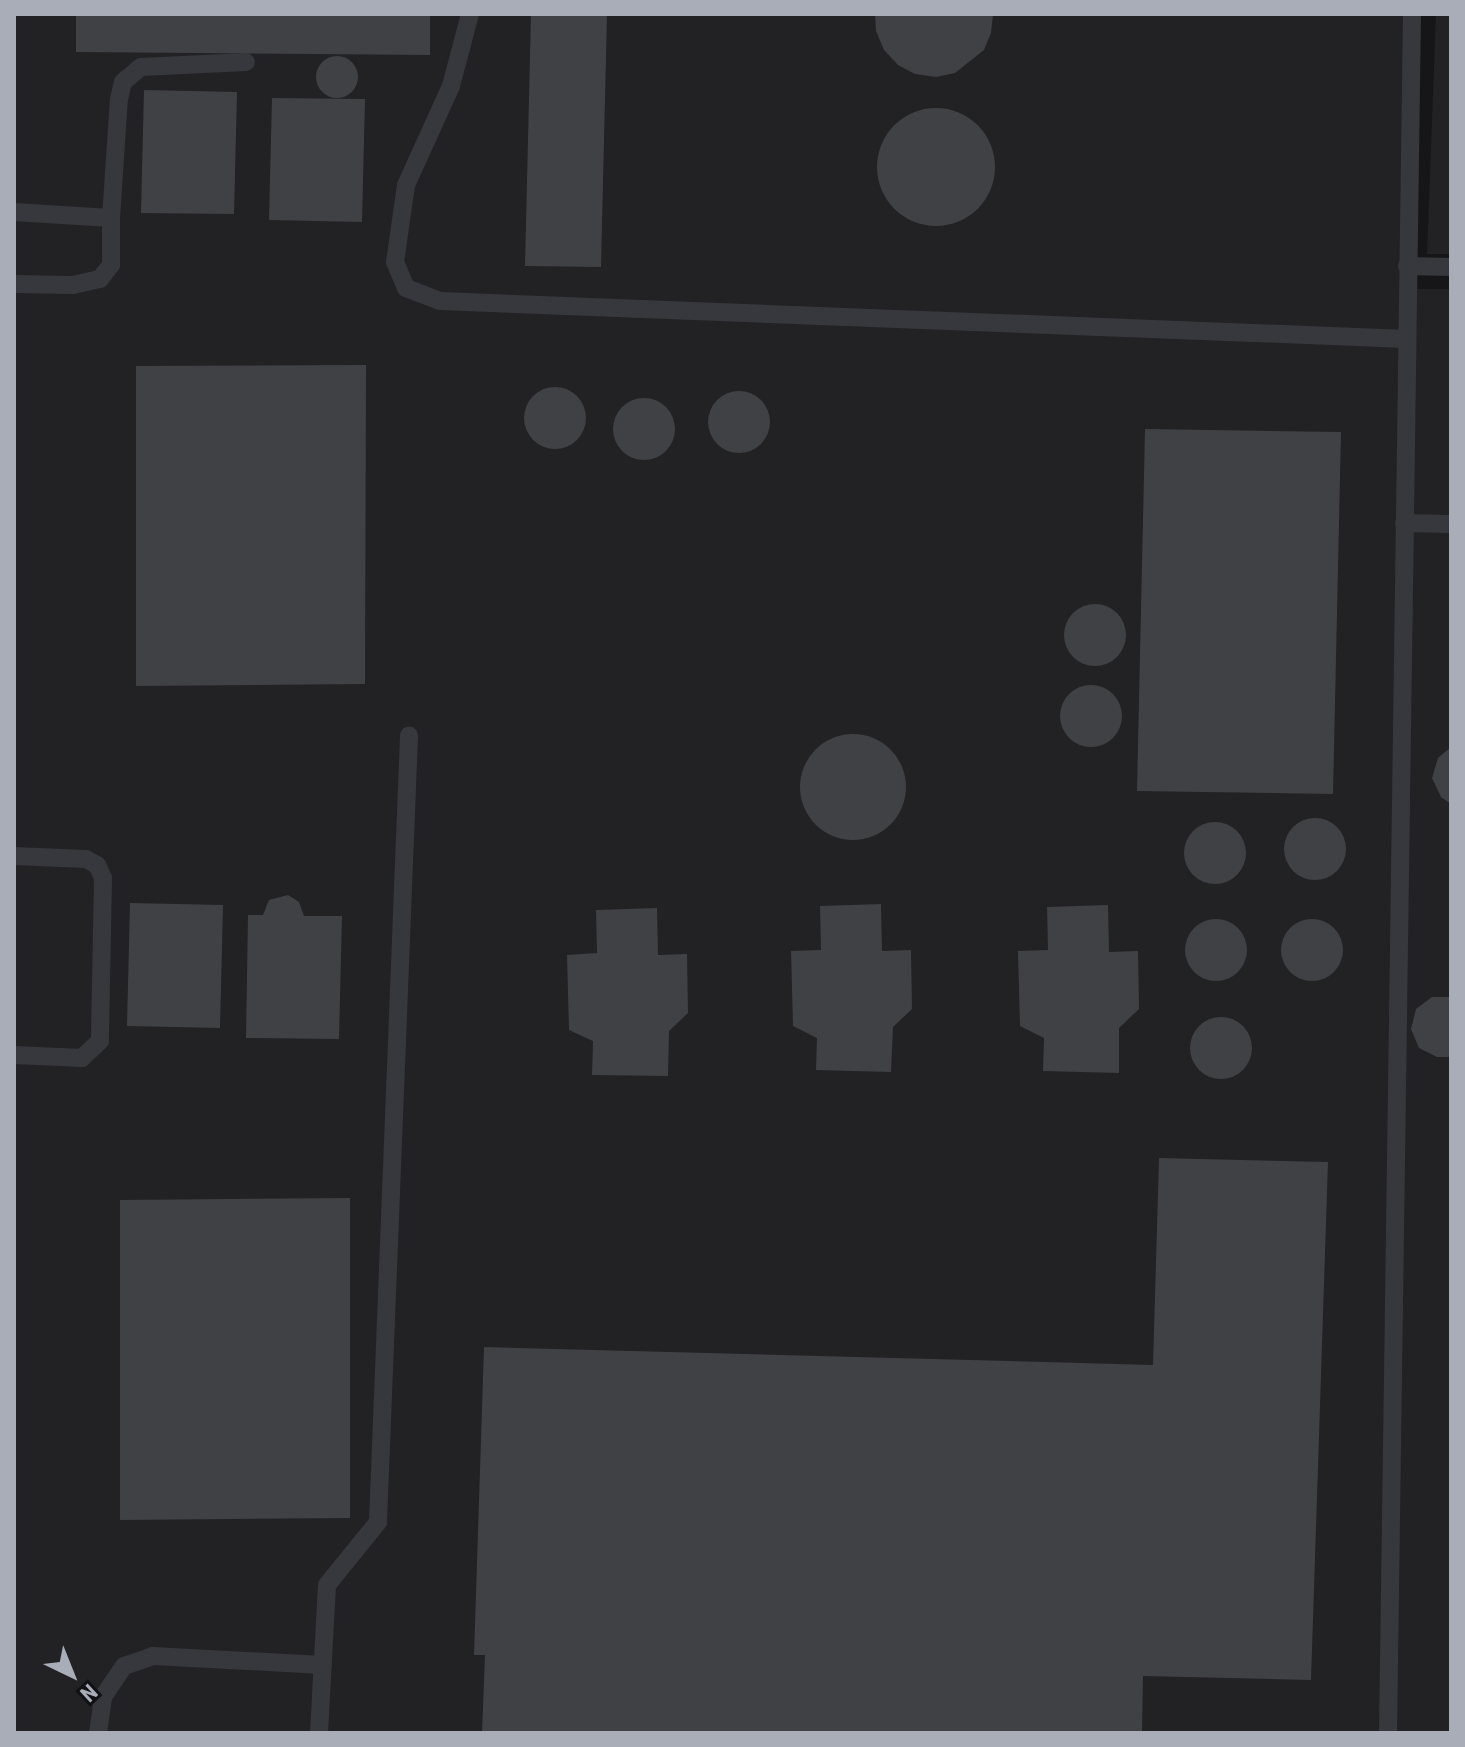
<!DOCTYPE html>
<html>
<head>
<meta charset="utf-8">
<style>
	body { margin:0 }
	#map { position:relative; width:1465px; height:1747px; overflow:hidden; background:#161618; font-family:"Roboto Condensed",sans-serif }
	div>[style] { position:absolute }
	.built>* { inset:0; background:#222225 }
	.building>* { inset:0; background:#404145 }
	.round { border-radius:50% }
	.service>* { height:18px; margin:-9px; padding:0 9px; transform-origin:9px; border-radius:9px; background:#37383d }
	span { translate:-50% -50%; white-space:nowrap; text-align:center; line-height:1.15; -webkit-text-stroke:6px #111113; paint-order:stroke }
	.frame { position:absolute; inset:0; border:16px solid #a8adb8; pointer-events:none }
	.north { position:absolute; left:32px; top:1635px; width:80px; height:80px; -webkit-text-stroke:6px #111113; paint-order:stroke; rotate:137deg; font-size:22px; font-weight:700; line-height:32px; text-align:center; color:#a8adb8 }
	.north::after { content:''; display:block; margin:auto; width:28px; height:36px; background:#a8adb8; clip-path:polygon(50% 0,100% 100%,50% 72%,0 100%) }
</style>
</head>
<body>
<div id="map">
	<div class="built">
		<i style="clip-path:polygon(14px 14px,1410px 14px,1404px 289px,1451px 289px,1451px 1733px,14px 1733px)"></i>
		<i style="clip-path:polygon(1436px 14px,1451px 14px,1451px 254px,1427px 254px)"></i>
	</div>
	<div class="building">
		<i style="clip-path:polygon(76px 14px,430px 14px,430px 55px,76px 52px)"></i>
		<i style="clip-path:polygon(531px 14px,607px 14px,601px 267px,525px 266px)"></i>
		<i style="clip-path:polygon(875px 14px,993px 14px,991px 33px,984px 50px,955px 73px,936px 77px,915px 74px,898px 65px,884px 50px,876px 31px)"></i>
		<i class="round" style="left:316px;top:56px;width:42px;height:42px"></i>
		<i style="clip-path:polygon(144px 90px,237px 92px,234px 214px,141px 213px)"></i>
		<i style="clip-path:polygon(272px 98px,365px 99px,362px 222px,269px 220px)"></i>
		<i class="round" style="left:877px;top:108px;width:118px;height:118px"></i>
		<i style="clip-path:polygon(366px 365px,365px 684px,136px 686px,136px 366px)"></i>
		<i class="round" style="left:524px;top:387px;width:62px;height:62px"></i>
		<i class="round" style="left:708px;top:391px;width:62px;height:62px"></i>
		<i class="round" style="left:613px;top:398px;width:62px;height:62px"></i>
		<i style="clip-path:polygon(1145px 429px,1341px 432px,1333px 794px,1137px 791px)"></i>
		<i class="round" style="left:1064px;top:604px;width:62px;height:62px"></i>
		<i class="round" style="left:1060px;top:685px;width:62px;height:62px"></i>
		<i class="round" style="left:800px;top:734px;width:106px;height:106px"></i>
		<i style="clip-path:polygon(1451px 747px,1451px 804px,1441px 797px,1432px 778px,1438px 758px)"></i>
		<i class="round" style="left:1284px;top:818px;width:62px;height:62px"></i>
		<i class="round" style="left:1184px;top:822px;width:62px;height:62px"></i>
		<i style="clip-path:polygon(288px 895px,299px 902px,304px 916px,342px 916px,339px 1039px,246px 1038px,248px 915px,263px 915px,269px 900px)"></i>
		<i style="clip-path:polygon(130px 903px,223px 905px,220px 1028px,127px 1026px)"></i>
		<i style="clip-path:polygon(881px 904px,882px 951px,911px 950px,912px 1009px,893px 1027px,891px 1072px,816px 1070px,817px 1038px,793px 1026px,791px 951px,821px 950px,820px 906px)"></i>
		<i style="clip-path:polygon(1108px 905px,1109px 952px,1138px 951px,1139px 1009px,1119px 1028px,1119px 1073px,1043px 1071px,1044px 1038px,1020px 1026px,1018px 951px,1048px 950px,1047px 907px)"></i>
		<i style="clip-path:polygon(657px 908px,658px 955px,687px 954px,688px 1013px,669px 1031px,668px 1076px,592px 1075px,593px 1041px,569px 1030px,567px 955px,597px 953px,596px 910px)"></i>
		<i class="round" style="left:1185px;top:919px;width:62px;height:62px"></i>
		<i class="round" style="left:1281px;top:919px;width:62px;height:62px"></i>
		<i style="clip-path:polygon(1432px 997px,1451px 997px,1451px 1055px,1448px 1057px,1437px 1057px,1419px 1048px,1411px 1029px,1416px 1009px)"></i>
		<i class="round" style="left:1190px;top:1017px;width:62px;height:62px"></i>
		<i style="clip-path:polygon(1159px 1158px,1328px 1162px,1311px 1680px,1143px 1676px,1142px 1733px,482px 1733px,485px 1655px,474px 1655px,484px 1347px,1153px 1365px)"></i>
		<i style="clip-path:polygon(350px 1198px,350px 1518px,120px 1520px,120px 1200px)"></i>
	</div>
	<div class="service">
		<i style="left:470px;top:14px;width:74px;rotate:104.8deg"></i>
		<i style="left:451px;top:86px;width:109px;rotate:114.4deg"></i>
		<i style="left:406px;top:185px;width:78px;rotate:98.1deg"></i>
		<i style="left:395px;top:262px;width:28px;rotate:67deg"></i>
		<i style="left:406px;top:288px;width:36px;rotate:21deg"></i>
		<i style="left:440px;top:301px;width:967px;rotate:2.25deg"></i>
		<i style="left:14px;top:212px;width:97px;rotate:3.5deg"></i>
		<i style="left:1407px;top:266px;width:44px;rotate:1.3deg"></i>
		<i style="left:14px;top:284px;width:59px;rotate:1deg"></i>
		<i style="left:73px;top:285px;width:28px;rotate:-13deg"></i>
		<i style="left:100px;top:279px;width:18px;rotate:-52deg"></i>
		<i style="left:111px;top:265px;width:47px;rotate:-90deg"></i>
		<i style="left:111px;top:218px;width:119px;rotate:-86.2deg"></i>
		<i style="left:119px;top:99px;width:17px;rotate:-77deg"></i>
		<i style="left:123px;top:82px;width:23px;rotate:-40deg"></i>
		<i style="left:141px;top:67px;width:105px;rotate:-2.7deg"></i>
		<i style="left:1404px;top:523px;width:47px;rotate:1.2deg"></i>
		<i style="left:14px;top:856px;width:72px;rotate:2.4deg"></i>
		<i style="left:86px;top:859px;width:13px;rotate:29deg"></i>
		<i style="left:97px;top:865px;width:14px;rotate:65deg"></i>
		<i style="left:103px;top:878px;width:163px;rotate:91.1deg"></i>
		<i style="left:100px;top:1041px;width:25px;rotate:137deg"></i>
		<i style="left:82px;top:1058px;width:68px;rotate:-177.5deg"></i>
		<i style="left:98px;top:1733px;width:36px;rotate:-82deg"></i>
		<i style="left:103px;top:1697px;width:37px;rotate:-56deg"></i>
		<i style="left:124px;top:1666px;width:31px;rotate:-19deg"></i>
		<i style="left:153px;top:1656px;width:170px;rotate:3deg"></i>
		<i style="left:319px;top:1733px;width:148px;rotate:-86.9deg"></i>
		<i style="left:327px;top:1585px;width:81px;rotate:-51deg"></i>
		<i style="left:378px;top:1522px;width:787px;rotate:-87.74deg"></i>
		<i style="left:1388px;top:1733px;width:1719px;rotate:-89.2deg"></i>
	</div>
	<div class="frame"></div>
	<div class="north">N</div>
</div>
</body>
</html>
